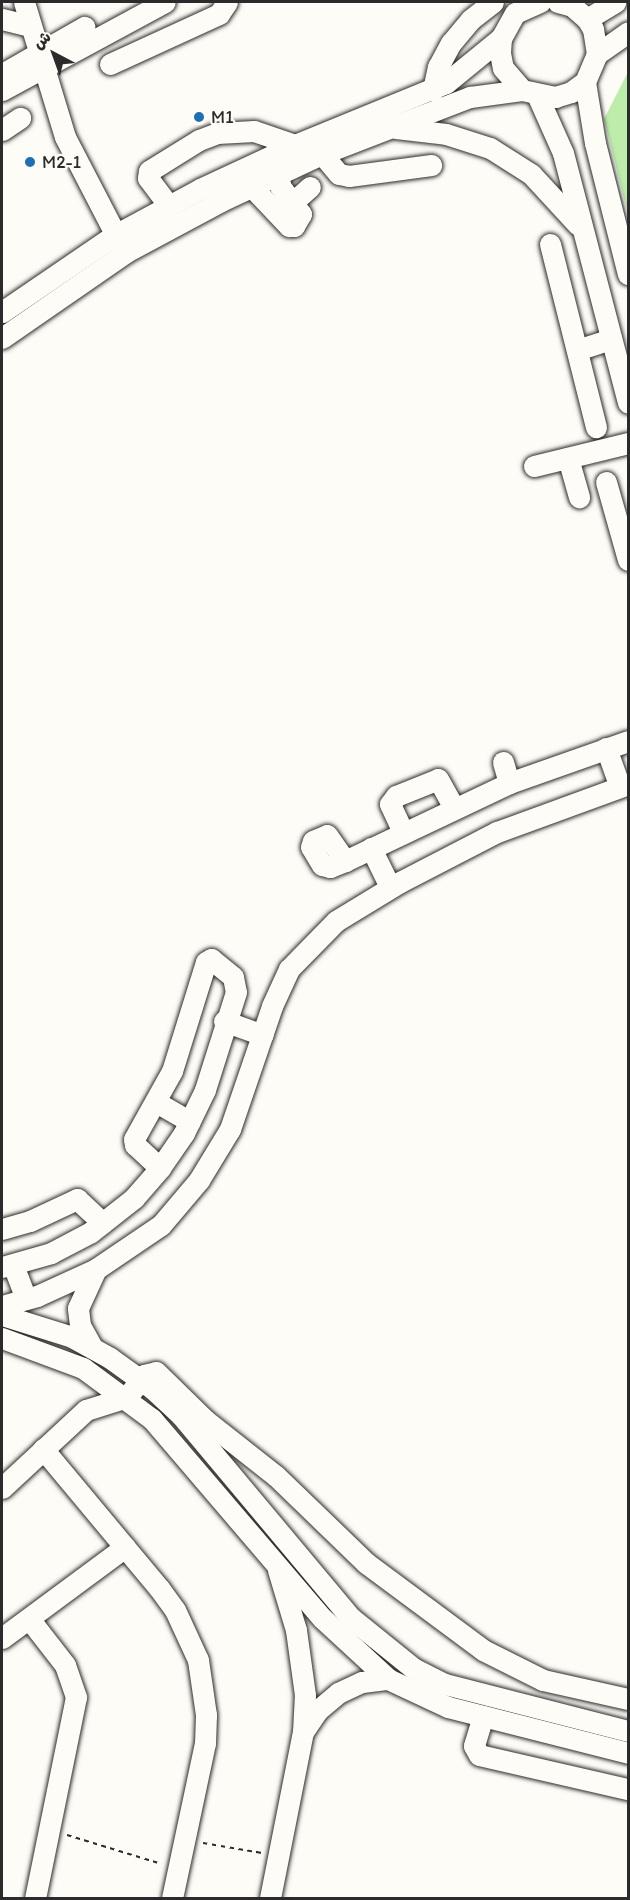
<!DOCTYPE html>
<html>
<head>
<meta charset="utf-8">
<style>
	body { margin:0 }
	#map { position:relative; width:630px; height:1900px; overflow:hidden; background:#fdfcf7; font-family:Itim,"Playpen Sans Arabic",sans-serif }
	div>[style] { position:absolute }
	.green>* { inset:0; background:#bdecab }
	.path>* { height:2px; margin-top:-1px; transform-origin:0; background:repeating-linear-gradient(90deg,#2b2b2b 0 4.5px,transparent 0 9px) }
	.roads { filter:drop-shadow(0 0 2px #2b2b2b) drop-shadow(0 0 2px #2b2b2b) }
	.minor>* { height:21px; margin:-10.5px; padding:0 10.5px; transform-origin:10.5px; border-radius:10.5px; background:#fdfcf7 }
	.dots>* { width:16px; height:16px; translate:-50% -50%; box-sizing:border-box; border:3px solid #fdfcf7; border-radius:50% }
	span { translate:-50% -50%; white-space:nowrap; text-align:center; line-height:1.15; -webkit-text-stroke:4.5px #fdfcf7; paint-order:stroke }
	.poi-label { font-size:18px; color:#2b2b2b }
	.left { translate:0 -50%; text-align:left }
	.frame { position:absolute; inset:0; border:3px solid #2b2b2b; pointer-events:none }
	.north { position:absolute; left:24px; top:24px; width:60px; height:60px; -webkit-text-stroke:4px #fdfcf7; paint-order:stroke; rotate:319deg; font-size:16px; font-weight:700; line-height:24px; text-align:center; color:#2b2b2b }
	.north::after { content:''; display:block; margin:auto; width:21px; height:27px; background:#2b2b2b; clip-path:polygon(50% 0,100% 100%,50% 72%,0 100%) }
</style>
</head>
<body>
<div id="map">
	<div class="green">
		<i style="clip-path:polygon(628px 72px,628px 214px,604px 119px)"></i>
	</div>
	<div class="path">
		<i style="left:67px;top:1835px;width:99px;rotate:17deg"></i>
		<i style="left:203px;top:1843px;width:60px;rotate:9.6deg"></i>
	</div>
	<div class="roads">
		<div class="minor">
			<i style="left:24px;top:2px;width:141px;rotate:73.1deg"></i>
			<i style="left:65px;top:137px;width:122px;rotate:62.6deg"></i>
			<i style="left:540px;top:2px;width:27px;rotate:156deg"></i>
			<i style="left:515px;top:13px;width:29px;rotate:119deg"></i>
			<i style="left:501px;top:38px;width:15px;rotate:94deg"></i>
			<i style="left:500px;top:53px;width:15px;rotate:79deg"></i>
			<i style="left:503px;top:68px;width:29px;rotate:49deg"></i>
			<i style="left:522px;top:90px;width:34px;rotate:12deg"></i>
			<i style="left:555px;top:97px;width:17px;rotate:-17deg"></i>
			<i style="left:571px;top:92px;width:17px;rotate:-36deg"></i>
			<i style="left:585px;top:82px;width:30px;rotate:-67deg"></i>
			<i style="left:597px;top:54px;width:25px;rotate:-99deg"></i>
			<i style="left:593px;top:29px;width:12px;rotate:-121deg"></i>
			<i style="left:587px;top:19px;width:20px;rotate:-139deg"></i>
			<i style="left:572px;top:6px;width:15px;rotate:-164deg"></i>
			<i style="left:2px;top:19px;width:29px;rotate:14deg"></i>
			<i style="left:587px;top:19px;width:33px;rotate:-31deg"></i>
			<i style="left:597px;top:54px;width:38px;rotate:-35deg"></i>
			<i style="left:110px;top:64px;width:120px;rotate:-24.6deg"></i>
			<i style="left:219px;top:14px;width:14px;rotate:-56deg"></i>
			<i style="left:2px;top:74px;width:95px;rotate:-29.8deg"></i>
			<i style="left:585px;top:82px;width:62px;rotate:80.7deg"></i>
			<i style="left:595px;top:143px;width:135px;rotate:75.9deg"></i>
			<i style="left:2px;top:90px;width:185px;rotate:-28.4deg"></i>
			<i style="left:433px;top:90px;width:24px;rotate:-78deg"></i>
			<i style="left:438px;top:67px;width:27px;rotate:-62deg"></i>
			<i style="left:451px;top:43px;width:30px;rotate:-50deg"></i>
			<i style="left:470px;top:20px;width:29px;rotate:-38deg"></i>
			<i style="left:538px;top:97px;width:61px;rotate:65.9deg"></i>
			<i style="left:563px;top:153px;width:258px;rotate:75.4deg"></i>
			<i style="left:396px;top:128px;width:50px;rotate:6.8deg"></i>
			<i style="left:446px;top:134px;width:46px;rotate:17.7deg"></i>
			<i style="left:490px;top:148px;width:49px;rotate:32.4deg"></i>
			<i style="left:531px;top:174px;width:69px;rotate:47.3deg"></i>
			<i style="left:2px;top:130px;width:22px;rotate:-34deg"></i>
			<i style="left:322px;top:154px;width:26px;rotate:50deg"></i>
			<i style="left:339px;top:174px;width:10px;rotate:11deg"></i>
			<i style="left:349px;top:176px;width:83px;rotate:-7.6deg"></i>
			<i style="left:252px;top:187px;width:54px;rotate:46.5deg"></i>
			<i style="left:289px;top:226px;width:5px"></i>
			<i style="left:294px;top:226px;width:14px;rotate:-60deg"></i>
			<i style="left:301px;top:214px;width:35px;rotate:-127deg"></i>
			<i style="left:280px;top:186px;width:12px;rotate:-95deg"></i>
			<i style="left:292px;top:203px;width:24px;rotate:-42deg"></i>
			<i style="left:169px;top:206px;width:35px;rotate:-127deg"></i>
			<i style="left:148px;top:178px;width:7px;rotate:-82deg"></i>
			<i style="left:149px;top:171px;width:59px;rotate:-31.8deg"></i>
			<i style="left:199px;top:140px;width:19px;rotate:-21deg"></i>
			<i style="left:217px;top:133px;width:37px;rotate:-3deg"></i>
			<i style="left:254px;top:131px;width:43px;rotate:18.9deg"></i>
			<i style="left:550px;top:244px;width:189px;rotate:75.9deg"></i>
			<i style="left:2px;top:312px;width:137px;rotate:-34.3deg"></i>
			<i style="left:115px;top:235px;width:97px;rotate:-28.4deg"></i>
			<i style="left:200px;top:189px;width:105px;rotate:-24.9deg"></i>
			<i style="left:295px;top:145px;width:163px;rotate:-22.3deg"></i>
			<i style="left:446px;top:83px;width:71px;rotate:-39.3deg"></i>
			<i style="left:2px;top:338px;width:151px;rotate:-34.7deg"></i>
			<i style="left:126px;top:252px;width:108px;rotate:-28.2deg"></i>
			<i style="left:221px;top:201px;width:111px;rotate:-25deg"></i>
			<i style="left:322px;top:154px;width:159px;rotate:-21.1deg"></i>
			<i style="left:470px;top:97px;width:52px;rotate:-7.7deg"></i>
			<i style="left:577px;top:350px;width:36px;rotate:-18deg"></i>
			<i style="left:568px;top:458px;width:41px;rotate:74.2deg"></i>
			<i style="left:534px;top:466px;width:97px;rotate:-13.7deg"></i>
			<i style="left:606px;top:482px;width:81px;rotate:74.2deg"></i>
			<i style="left:606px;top:748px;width:41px;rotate:70.3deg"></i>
			<i style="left:503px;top:762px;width:22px;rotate:74deg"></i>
			<i style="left:403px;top:832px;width:31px;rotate:-115deg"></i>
			<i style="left:390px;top:804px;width:10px;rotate:-53deg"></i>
			<i style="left:396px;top:796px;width:45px;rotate:-22deg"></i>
			<i style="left:438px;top:779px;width:33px;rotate:61deg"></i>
			<i style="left:327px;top:835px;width:32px;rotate:55deg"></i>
			<i style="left:345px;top:861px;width:16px;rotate:158deg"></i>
			<i style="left:330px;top:867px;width:8px;rotate:-166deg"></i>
			<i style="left:322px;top:865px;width:21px;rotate:-121deg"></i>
			<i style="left:311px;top:847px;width:6px;rotate:-72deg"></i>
			<i style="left:313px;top:841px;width:15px;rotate:-23deg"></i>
			<i style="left:371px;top:848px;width:43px;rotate:64deg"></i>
			<i style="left:345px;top:861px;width:182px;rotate:-25.4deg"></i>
			<i style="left:509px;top:783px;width:126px;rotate:-19.4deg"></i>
			<i style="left:211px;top:959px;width:28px;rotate:39deg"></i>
			<i style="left:233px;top:977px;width:15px;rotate:79deg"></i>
			<i style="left:236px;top:992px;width:103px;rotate:107.6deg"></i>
			<i style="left:205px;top:1090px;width:48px;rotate:116deg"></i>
			<i style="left:184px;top:1133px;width:42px;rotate:124.4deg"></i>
			<i style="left:160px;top:1168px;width:34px;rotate:-137deg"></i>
			<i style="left:135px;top:1145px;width:6px;rotate:-99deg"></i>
			<i style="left:134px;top:1139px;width:78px;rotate:-60.8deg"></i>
			<i style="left:172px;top:1071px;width:114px;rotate:-72.7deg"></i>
			<i style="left:206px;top:962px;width:6px;rotate:-31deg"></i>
			<i style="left:224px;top:1021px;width:41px;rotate:19.7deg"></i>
			<i style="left:156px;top:1102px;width:39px;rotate:30deg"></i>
			<i style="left:2px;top:1229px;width:29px;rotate:-16deg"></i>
			<i style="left:30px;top:1221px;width:52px;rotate:-25.1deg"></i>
			<i style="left:77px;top:1199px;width:35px;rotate:43deg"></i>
			<i style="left:13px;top:1265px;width:36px;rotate:69deg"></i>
			<i style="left:2px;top:1267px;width:51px;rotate:-15.9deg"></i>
			<i style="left:51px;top:1253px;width:45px;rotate:-27.7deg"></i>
			<i style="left:91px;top:1232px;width:55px;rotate:-38.3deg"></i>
			<i style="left:134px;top:1198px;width:40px;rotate:-49deg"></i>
			<i style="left:2px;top:1306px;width:36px;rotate:-16deg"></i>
			<i style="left:37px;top:1296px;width:65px;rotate:-24.6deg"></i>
			<i style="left:96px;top:1269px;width:78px;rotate:-34.1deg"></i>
			<i style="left:161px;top:1225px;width:59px;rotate:-49.8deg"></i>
			<i style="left:199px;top:1180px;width:60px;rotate:-58.7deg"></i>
			<i style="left:230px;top:1129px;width:130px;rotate:-71.1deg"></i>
			<i style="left:272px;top:1006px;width:41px;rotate:-65.3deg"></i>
			<i style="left:289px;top:969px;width:67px;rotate:-45.6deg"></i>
			<i style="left:336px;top:921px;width:75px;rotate:-31.4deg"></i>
			<i style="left:400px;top:882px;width:109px;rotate:-27.3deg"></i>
			<i style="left:497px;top:832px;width:140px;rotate:-20.1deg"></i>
			<i style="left:2px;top:1315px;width:73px;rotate:17.4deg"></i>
			<i style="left:72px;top:1337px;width:43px;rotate:28.9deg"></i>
			<i style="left:110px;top:1358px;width:53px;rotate:35.8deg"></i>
			<i style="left:153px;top:1389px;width:38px;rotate:43deg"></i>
			<i style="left:181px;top:1415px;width:265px;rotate:50.1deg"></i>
			<i style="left:351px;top:1618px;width:80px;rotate:38.9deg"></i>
			<i style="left:413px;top:1668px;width:36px;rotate:27deg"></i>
			<i style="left:445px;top:1684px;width:189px;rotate:14.4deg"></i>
			<i style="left:2px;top:1338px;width:86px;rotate:20.3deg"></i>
			<i style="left:83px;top:1368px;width:86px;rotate:36.5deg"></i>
			<i style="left:152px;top:1419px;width:262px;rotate:49.5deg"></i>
			<i style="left:322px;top:1618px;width:90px;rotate:42.7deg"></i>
			<i style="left:388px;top:1679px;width:66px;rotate:25deg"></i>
			<i style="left:448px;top:1707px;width:186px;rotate:14.3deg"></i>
			<i style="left:92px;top:1347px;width:25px;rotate:-119deg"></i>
			<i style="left:80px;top:1325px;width:17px;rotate:-97deg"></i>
			<i style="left:78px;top:1308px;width:43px;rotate:-65.2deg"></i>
			<i style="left:43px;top:1449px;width:181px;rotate:50.2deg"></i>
			<i style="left:159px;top:1588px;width:27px;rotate:54deg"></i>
			<i style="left:175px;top:1610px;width:55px;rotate:65.3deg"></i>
			<i style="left:198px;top:1660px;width:56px;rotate:81.7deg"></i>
			<i style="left:206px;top:1715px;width:28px;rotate:92deg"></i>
			<i style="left:205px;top:1743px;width:158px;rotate:102deg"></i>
			<i style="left:2px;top:1488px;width:115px;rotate:-42.9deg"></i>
			<i style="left:86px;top:1410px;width:43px;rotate:-17.6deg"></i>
			<i style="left:127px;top:1397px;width:28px;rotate:-52deg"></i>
			<i style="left:144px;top:1375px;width:12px;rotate:-14deg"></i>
			<i style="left:156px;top:1372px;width:69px;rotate:44.4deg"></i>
			<i style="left:205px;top:1420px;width:90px;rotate:38.3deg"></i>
			<i style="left:276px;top:1476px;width:125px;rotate:44deg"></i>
			<i style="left:366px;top:1563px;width:146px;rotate:36.6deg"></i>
			<i style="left:483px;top:1650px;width:67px;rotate:26.6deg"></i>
			<i style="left:543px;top:1680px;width:87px;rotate:12.6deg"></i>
			<i style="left:30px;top:1620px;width:57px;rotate:52.1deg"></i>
			<i style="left:65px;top:1665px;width:34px;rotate:71deg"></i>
			<i style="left:76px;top:1697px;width:205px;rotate:101.5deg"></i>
			<i style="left:2px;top:1638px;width:153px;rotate:-36.5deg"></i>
			<i style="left:483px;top:1716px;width:31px;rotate:107deg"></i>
			<i style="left:474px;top:1746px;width:10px;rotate:61deg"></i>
			<i style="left:479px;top:1755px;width:153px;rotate:12.9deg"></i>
			<i style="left:303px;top:1732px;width:27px;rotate:-56deg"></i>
			<i style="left:318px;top:1710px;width:26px;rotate:-40deg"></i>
			<i style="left:338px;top:1693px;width:26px;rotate:-25deg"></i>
			<i style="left:362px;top:1682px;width:26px;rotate:-7deg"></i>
			<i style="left:270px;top:1898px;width:169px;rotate:-78.8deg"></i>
			<i style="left:303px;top:1732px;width:37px;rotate:-87deg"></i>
			<i style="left:305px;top:1695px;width:66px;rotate:-97.9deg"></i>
			<i style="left:296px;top:1630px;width:63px;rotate:-106.7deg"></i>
		</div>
	</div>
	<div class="dots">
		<i style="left:199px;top:117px;background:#1f6fb2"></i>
		<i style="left:30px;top:162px;background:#1f6fb2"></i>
	</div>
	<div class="poi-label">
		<span class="left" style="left:211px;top:117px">M1</span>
		<span class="left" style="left:42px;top:162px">M2-1</span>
	</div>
	<div class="frame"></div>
	<div class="north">ش</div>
</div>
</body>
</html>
